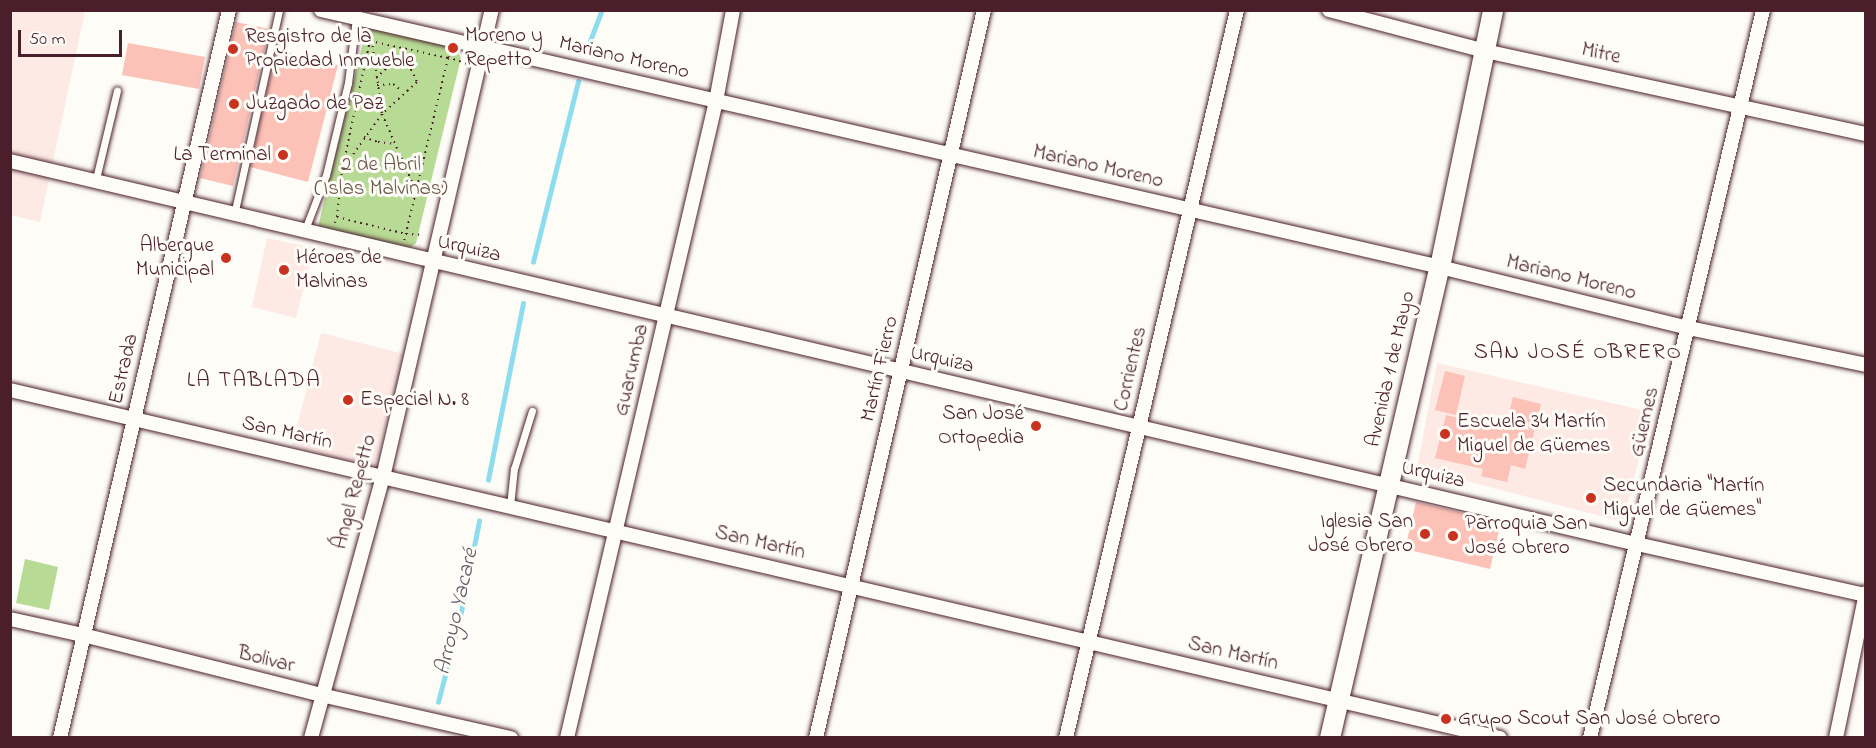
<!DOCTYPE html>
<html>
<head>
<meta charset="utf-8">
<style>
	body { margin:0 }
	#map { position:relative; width:1876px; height:748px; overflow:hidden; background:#fdfcf7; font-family:"Indie Flower",sans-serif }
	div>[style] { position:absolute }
	.built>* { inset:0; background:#fdeae4 }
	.green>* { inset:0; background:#b7da94 }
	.stream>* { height:4.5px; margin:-2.25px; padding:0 2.25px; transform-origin:2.25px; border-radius:2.25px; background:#8fdcee }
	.building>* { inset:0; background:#fcc1b7 }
	.path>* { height:2px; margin-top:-1px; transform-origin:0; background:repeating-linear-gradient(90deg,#4a1f2b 0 1.5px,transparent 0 6px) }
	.roads { filter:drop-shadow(0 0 2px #4a1f2b) drop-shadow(0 0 2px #4a1f2b) }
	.lane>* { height:7px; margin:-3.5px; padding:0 3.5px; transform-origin:3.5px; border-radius:3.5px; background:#fdfcf7 }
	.street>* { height:14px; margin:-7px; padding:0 7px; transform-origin:7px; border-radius:7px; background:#fdfcf7 }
	.secondary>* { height:20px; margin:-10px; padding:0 10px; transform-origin:10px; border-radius:10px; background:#fdfcf7 }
	.dots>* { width:16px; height:16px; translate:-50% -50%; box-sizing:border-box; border:3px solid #fdfcf7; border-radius:50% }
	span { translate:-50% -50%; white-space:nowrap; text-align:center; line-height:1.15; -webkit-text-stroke:6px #fdfcf7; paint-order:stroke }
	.poi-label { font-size:21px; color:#4a1f2b }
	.left { translate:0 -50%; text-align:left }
	.right { translate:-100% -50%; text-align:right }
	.street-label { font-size:21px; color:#4a1f2b }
	.park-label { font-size:21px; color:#6b574a }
	.neighbourhood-label { font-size:22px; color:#4a1f2b; letter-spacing:1.5px }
	.water-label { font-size:22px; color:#5f5866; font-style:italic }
	.frame { position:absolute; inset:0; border:12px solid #4a1f2b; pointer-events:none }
	.scale { position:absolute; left:18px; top:30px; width:104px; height:27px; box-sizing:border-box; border:3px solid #4a1f2b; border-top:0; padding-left:8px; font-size:18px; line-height:21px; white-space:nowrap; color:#4a1f2b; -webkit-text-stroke:4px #fdfcf7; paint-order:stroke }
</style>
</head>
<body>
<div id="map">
	<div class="built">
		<i style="clip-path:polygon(11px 11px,85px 11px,40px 222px,11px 215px)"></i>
		<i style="clip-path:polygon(267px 238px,314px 248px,296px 318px,252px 307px)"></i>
		<i style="clip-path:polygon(321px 333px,404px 354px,375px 467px,292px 446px)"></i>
		<i style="clip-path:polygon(1437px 363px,1651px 412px,1623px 522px,1417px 468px)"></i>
	</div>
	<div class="green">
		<i style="clip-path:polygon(367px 26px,455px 47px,461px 58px,416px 243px,409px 249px,317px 231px)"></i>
		<i style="clip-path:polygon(25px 559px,58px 567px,49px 610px,16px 603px)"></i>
	</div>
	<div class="stream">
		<i style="left:588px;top:46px;width:39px;rotate:-69deg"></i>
		<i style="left:533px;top:262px;width:186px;rotate:-76deg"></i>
		<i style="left:488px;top:480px;width:180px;rotate:-78.8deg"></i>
		<i style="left:438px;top:702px;width:88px;rotate:-75.5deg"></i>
		<i style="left:460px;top:617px;width:98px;rotate:-78.8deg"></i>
	</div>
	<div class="building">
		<i style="clip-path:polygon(236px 22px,269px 29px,233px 186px,200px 178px)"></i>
		<i style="clip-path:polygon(128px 43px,205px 57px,199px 89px,122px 75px)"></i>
		<i style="clip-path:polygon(276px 49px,338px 65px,308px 182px,250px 167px)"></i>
		<i style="clip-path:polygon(1445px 371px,1465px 376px,1456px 415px,1435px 410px)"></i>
		<i style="clip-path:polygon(1513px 397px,1541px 404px,1525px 469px,1511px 465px,1507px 482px,1481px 476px,1483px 469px,1435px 458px,1446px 415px,1505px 429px)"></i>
		<i style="clip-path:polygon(1416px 502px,1501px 522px,1490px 569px,1405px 549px)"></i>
	</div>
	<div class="path">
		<i style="left:371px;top:34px;width:81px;rotate:82.2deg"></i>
		<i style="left:382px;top:114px;width:84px;rotate:66.2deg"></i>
		<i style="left:448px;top:57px;width:20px;rotate:20deg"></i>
		<i style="left:376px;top:78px;width:37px;rotate:-43deg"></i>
		<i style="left:403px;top:53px;width:32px;rotate:64deg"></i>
		<i style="left:417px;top:82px;width:47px;rotate:137.6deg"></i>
		<i style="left:382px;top:114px;width:69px;rotate:125.5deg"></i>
		<i style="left:342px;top:170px;width:132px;rotate:-77.8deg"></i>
		<i style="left:370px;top:41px;width:80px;rotate:12.3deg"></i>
		<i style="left:448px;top:58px;width:188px;rotate:103.5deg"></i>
		<i style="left:377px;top:85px;width:16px;rotate:-4deg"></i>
		<i style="left:393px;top:84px;width:11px;rotate:38deg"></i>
		<i style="left:364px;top:137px;width:15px;rotate:20deg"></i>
		<i style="left:378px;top:142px;width:17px;rotate:7deg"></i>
		<i style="left:337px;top:217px;width:47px;rotate:-83.9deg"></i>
		<i style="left:335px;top:223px;width:6px;rotate:-72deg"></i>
		<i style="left:337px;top:217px;width:71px;rotate:13.8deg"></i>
		<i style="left:406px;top:234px;width:18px;rotate:3deg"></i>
	</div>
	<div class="roads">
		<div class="lane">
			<i style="left:95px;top:183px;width:95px;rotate:-76.6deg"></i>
			<i style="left:234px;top:215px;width:210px;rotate:-77.6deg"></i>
			<i style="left:304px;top:232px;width:61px;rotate:-68.9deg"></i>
			<i style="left:326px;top:175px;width:95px;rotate:-76.6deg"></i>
			<i style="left:348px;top:83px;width:65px;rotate:-83deg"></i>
			<i style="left:510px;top:506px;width:37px;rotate:-84deg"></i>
			<i style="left:514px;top:469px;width:61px;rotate:-72.8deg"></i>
		</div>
		<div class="street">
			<i style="left:321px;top:10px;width:1148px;rotate:12.93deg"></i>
			<i style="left:1440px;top:267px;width:256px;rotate:13.8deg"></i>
			<i style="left:1689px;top:328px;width:181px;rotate:11.8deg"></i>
			<i style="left:1329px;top:10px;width:161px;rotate:14.7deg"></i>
			<i style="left:1485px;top:51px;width:390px;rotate:12.3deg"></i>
			<i style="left:10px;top:161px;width:1671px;rotate:13.25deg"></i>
			<i style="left:1637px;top:544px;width:235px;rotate:12.6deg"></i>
			<i style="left:10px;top:390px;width:1530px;rotate:13.15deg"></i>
			<i style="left:10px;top:619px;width:75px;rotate:12.4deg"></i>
			<i style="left:83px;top:635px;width:245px;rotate:14.1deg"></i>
			<i style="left:321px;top:695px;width:195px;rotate:12.8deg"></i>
			<i style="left:60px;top:738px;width:747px;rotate:-76.93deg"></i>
			<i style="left:311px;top:738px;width:271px;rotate:-74.6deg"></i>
			<i style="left:383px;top:477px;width:480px;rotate:-76.9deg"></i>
			<i style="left:567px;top:738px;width:654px;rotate:-76.83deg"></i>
			<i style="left:716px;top:101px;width:93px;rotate:-79.4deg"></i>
			<i style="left:816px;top:738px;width:747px;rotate:-77.01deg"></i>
			<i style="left:1066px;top:738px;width:748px;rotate:-76.78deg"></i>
			<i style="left:1590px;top:738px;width:748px;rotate:-76.63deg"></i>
			<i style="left:1836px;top:738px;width:148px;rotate:-78.3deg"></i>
		</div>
		<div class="secondary">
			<i style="left:1330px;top:738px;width:484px;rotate:-76.9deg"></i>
			<i style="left:1440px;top:267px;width:262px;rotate:-78.3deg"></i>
		</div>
	</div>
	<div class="dots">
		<i style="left:453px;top:48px;background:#c8321e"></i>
		<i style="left:233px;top:49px;background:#c8321e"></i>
		<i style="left:234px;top:104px;background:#c8321e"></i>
		<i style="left:283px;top:155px;background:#c8321e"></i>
		<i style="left:226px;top:258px;background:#c8321e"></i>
		<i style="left:284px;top:270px;background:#c8321e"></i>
		<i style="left:348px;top:400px;background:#c8321e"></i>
		<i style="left:1036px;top:426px;background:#c8321e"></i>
		<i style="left:1445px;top:434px;background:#c8321e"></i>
		<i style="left:1591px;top:498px;background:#c8321e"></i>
		<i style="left:1425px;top:534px;background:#c8321e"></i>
		<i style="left:1453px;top:536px;background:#c8321e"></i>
		<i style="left:1446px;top:719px;background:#c8321e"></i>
	</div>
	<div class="poi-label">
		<span class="left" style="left:465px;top:48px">Moreno y<br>Repetto</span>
		<span class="left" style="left:245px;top:49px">Resgistro de la<br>Propiedad Inmueble</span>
		<span class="left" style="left:246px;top:104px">Juzgado de Paz</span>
		<span class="right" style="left:271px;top:155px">La Terminal</span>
		<span class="right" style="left:214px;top:258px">Albergue<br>Municipal</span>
		<span class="left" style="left:296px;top:270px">Héroes de<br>Malvinas</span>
		<span class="left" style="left:360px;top:400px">Especial N. 8</span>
		<span class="right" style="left:1024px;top:426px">San José<br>Ortopedia</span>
		<span class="left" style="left:1457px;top:434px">Escuela 34 Martín<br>Miguel de Güemes</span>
		<span class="left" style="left:1603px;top:498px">Secundaria "Martín<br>Miguel de Güemes"</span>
		<span class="right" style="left:1413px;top:534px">Iglesia San<br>José Obrero</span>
		<span class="left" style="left:1465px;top:536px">Parroquia San<br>José Obrero</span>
		<span class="left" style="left:1458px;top:719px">Grupo Scout San José Obrero</span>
	</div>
	<div class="street-label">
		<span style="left:1601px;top:54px;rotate:12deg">Mitre</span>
		<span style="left:624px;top:58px;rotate:13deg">Mariano Moreno</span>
		<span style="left:1098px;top:167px;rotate:13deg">Mariano Moreno</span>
		<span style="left:469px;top:249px;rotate:13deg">Urquiza</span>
		<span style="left:1571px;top:278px;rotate:14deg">Mariano Moreno</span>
		<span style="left:942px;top:360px;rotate:13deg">Urquiza</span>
		<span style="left:124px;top:369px;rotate:-77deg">Estrada</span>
		<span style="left:880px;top:369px;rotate:-77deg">Martín Fierro</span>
		<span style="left:1131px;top:369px;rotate:-77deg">Corrientes</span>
		<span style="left:1391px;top:369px;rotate:-77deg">Avenida 1 de Mayo</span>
		<span style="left:632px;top:370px;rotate:-77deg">Guarumba</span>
		<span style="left:1645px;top:422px;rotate:-77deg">Güemes</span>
		<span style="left:287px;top:433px;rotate:13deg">San Martín</span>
		<span style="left:1433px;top:475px;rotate:13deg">Urquiza</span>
		<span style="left:355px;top:492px;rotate:-75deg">Ángel Repetto</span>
		<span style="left:760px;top:543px;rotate:13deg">San Martín</span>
		<span style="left:1233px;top:654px;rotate:13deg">San Martín</span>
		<span style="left:266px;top:660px;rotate:14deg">Bolivar</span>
	</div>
	<div class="park-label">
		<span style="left:381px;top:177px">2 de Abril<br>(Islas Malvinas)</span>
	</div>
	<div class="neighbourhood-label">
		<span style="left:1578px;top:354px">SAN JOSÉ OBRERO</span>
		<span style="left:254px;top:382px">LA TABLADA</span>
	</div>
	<div class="water-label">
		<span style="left:458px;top:612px;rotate:-77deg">Arroyo Yacaré</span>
	</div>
	<div class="frame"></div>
	<div class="scale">50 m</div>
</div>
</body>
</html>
